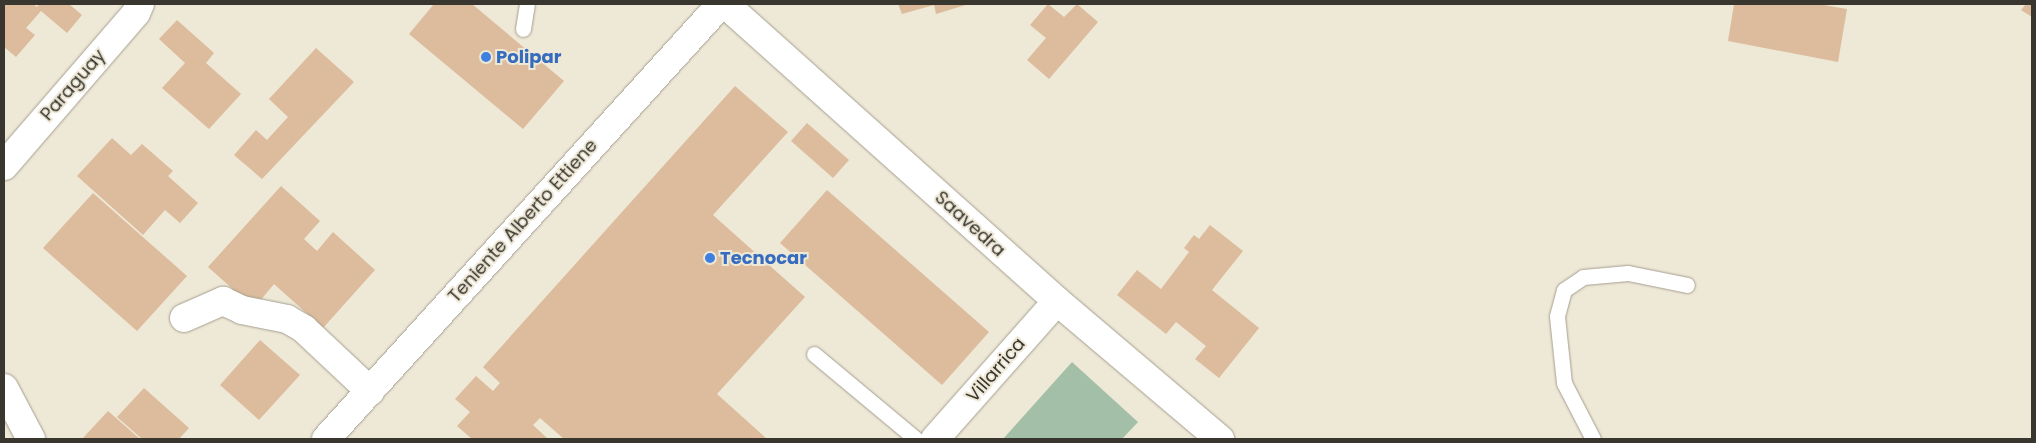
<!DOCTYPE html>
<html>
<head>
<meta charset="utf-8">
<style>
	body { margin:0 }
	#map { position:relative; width:2036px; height:443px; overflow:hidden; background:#eee8d7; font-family:Poppins,sans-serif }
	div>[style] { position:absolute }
	.green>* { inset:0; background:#a3bfa7 }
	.building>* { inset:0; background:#dcbc9c }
	.roads { filter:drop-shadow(0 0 1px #a59f8f) drop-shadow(0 0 1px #a59f8f) }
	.lane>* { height:15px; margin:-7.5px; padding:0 7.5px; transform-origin:7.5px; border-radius:7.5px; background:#fff }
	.street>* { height:28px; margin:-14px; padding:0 14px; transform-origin:14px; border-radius:14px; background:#fff }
	.secondary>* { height:28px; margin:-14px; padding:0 14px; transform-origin:14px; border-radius:14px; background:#fff }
	.dots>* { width:14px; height:14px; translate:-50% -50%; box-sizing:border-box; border:2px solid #eee8d7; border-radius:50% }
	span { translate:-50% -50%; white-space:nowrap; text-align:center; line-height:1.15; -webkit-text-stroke:4px #eee8d7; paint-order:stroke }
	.shop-label { font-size:18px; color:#366cbe; font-weight:700 }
	.left { translate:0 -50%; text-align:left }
	.street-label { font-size:18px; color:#38362f }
	.frame { position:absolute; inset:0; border:5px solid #38362f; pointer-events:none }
</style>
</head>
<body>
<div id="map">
	<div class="green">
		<i style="clip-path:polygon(1072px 362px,1138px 422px,1122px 439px,1003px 439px)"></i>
	</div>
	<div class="building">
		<i style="clip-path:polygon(4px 4px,33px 4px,37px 7px,39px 4px,69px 4px,82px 15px,67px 33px,41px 11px,26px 28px,35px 35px,16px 57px,4px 47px)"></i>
		<i style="clip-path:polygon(434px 4px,472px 4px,564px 81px,523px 129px,409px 34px)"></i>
		<i style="clip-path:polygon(898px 4px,969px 4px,936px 14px,934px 5px,902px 14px)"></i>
		<i style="clip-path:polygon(1048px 4px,1064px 17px,1077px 4px,1098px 22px,1049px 79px,1027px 60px,1046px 38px,1030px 25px)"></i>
		<i style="clip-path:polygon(1734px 4px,1818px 4px,1847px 9px,1838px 62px,1728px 41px)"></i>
		<i style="clip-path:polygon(2026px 4px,2032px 4px,2032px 17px,2021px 10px)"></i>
		<i style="clip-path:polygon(177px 20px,214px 53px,206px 63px,241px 94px,209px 129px,162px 88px,185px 63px,159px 39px)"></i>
		<i style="clip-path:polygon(316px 48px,354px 82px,262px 179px,234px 155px,256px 130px,267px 140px,288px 117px,269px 99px)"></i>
		<i style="clip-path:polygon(735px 86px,788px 132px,713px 215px,805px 297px,717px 394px,767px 439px,564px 439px,540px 418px,533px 425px,548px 439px,472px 439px,457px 426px,470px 412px,455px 399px,476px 376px,493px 391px,500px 383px,483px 367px)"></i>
		<i style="clip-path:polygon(807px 123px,849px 160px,833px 178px,791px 141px)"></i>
		<i style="clip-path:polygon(112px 138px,131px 155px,142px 144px,173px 171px,168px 176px,198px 203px,180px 223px,165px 210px,143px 235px,77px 176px)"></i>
		<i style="clip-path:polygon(281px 186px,320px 221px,304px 239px,317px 251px,333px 232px,375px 270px,323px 328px,274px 284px,254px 308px,208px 267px)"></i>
		<i style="clip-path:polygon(827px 190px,989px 332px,942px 385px,780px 243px)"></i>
		<i style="clip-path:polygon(93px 193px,187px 276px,137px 331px,43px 248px)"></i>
		<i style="clip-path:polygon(1210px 225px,1243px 251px,1212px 290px,1259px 328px,1219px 378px,1195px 359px,1206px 346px,1176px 322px,1166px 334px,1117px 295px,1137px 270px,1161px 289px,1189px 252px,1184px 248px,1194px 235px,1199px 239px)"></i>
		<i style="clip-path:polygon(260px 340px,300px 375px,259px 420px,220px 385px)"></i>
		<i style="clip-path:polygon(144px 388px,189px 428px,179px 439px,142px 439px,117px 417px)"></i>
		<i style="clip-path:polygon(108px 411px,140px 439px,82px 439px)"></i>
	</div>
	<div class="roads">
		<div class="lane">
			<i style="left:523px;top:29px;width:25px;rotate:-81deg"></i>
			<i style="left:814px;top:354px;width:133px;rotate:39.8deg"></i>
			<i style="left:1593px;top:439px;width:63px;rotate:-117.4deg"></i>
			<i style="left:1564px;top:383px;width:67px;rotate:-96deg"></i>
			<i style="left:1557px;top:316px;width:27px;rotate:-75deg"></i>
			<i style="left:1564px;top:290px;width:23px;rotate:-34deg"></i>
			<i style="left:1583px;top:277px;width:45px;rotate:-5.1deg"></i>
			<i style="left:1628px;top:273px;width:60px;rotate:11.5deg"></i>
		</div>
		<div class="street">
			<i style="left:725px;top:4px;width:445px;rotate:41.8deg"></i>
			<i style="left:1057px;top:301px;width:214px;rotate:40.3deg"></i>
			<i style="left:4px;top:166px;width:202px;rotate:-49.2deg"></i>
			<i style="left:136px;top:13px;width:10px;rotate:-66deg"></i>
			<i style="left:184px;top:318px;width:43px;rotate:-23.6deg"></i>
			<i style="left:223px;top:301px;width:21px;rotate:25deg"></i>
			<i style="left:242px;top:310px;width:46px;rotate:11.3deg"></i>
			<i style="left:287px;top:319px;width:20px;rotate:30deg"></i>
			<i style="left:304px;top:329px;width:91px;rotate:43.2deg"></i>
			<i style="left:4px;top:388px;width:58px;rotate:62.1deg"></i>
			<i style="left:935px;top:439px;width:184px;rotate:-48.5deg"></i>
		</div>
		<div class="secondary">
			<i style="left:326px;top:439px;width:588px;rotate:-47.76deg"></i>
		</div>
	</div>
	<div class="dots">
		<i style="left:486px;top:57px;background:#3f7fe0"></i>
		<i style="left:710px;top:258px;background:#3f7fe0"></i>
	</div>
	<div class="shop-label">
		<span class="left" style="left:496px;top:57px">Polipar</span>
		<span class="left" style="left:720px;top:258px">Tecnocar</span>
	</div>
	<div class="street-label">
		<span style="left:73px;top:85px;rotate:-49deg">Paraguay</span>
		<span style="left:523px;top:221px;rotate:-48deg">Teniente Alberto Ettiene</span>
		<span style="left:970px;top:224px;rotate:42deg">Saavedra</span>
		<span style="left:996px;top:370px;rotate:-49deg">Villarrica</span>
	</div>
	<div class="frame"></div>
</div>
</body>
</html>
